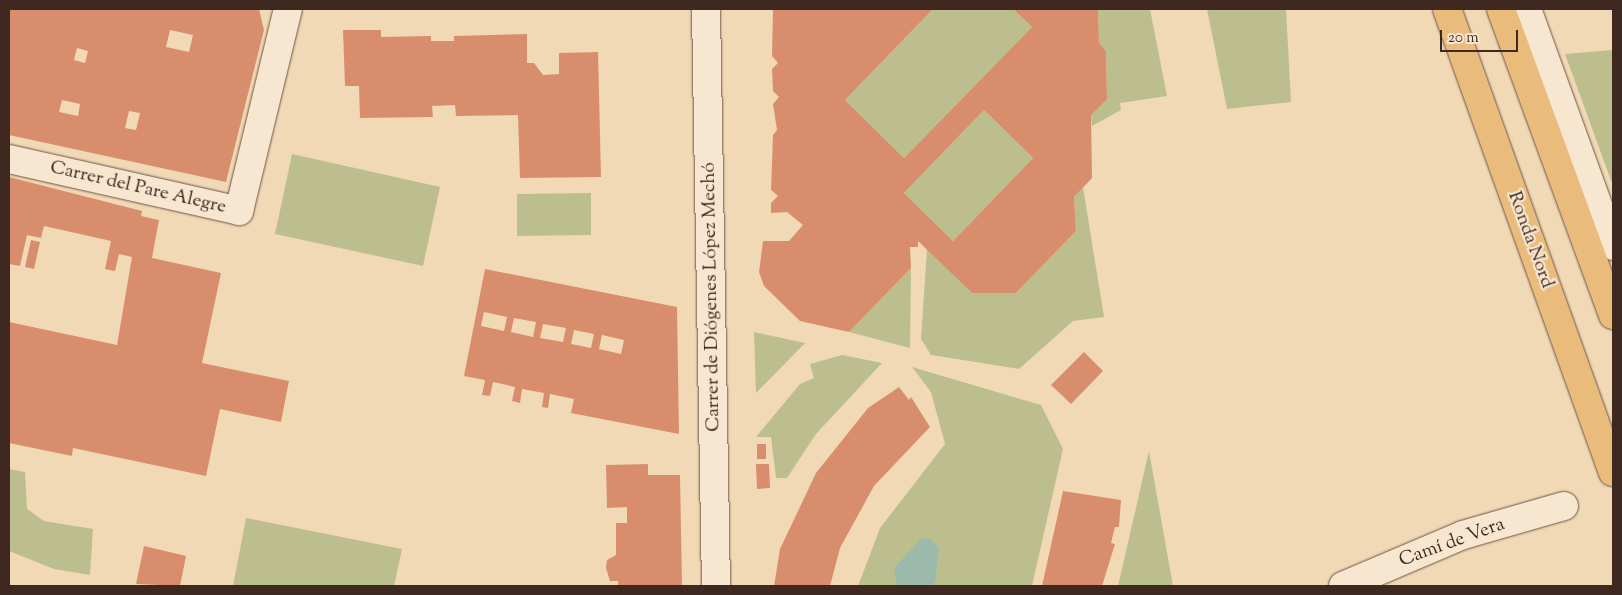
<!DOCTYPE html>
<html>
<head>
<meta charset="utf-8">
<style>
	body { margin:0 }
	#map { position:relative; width:1622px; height:595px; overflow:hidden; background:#f2d9b6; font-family:"Sorts Mill Goudy",serif }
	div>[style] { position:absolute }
	.green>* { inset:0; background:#bcbf8d }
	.water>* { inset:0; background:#9bbaac }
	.building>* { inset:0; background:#d88e6d }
	.roads { filter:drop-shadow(0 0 1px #6c5445) drop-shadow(0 0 1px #6c5445) }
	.minor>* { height:28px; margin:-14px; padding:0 14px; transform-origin:14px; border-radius:14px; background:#f7e6d0 }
	.major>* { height:28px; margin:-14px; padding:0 14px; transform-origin:14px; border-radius:14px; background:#e9bc7b }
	span { translate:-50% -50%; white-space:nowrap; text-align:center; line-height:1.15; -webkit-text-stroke:4.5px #f7e6d0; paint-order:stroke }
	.street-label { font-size:19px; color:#3f281f }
	.frame { position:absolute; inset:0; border:10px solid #3f281f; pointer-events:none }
	.scale { position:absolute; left:1440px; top:30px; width:78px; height:22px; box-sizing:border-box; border:2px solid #3f281f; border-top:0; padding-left:6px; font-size:15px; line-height:18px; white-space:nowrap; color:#3f281f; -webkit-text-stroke:4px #f7e6d0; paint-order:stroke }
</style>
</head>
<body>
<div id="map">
	<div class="green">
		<i style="clip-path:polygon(933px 9px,1013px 9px,1032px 27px,904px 158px,845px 100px)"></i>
		<i style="clip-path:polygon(1098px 9px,1150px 9px,1167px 96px,1120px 103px,1121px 110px,1092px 126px,1091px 115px,1107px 98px,1106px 51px,1099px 43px)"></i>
		<i style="clip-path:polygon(1207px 9px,1286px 9px,1291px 102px,1227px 109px)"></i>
		<i style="clip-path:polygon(1613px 50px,1613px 186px,1565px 54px)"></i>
		<i style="clip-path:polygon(984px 110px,1033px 158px,953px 241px,904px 193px)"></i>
		<i style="clip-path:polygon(292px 154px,440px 187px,423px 266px,275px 234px)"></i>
		<i style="clip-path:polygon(1083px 187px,1104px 317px,1073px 321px,1019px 369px,931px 355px,921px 339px,927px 249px,972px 293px,1016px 293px,1076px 231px,1074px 197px)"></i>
		<i style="clip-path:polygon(591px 193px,591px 235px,517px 236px,517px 194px)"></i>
		<i style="clip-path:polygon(911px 268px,910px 348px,849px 332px)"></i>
		<i style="clip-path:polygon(754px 332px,805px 343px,756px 393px)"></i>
		<i style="clip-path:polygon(842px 355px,882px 363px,816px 434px,787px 478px,776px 478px,771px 437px,756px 437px,800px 384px,814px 378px,810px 364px)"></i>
		<i style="clip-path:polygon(912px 367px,1041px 405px,1063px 449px,1032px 586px,858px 586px,880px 528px,945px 444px,931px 392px)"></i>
		<i style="clip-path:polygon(1149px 451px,1173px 586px,1118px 586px)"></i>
		<i style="clip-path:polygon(9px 469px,25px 472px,27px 509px,44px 521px,93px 529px,90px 575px,54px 569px,9px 551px)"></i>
		<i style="clip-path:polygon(246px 518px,402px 549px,394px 586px,233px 586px)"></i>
	</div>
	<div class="water">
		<i style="clip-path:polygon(922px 538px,930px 539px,939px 548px,935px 582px,932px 586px,897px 586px,894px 568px)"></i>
	</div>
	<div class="building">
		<i style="clip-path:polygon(evenodd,9px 9px,259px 9px,264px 30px,226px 182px,9px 135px,9px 9px,170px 30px,193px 35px,189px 52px,166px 47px,170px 30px,9px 9px,77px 48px,88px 51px,85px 63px,74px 60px,77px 48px,9px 9px,62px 100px,80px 104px,78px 116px,59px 112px,62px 100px,9px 9px,129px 111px,140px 113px,136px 130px,125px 128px,129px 111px)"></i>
		<i style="clip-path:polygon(evenodd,773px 9px,933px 9px,845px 100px,904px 158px,1032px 27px,1013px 9px,1098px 9px,1099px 43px,1106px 51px,1107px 99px,1091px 115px,1092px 178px,1074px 197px,1076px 231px,1016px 293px,972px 293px,918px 241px,918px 247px,910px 247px,911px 268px,849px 332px,800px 321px,764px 286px,759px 272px,763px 241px,789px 241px,803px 225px,787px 212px,771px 213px,771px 203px,778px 196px,771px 190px,773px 135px,777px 130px,773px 104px,779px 97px,773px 91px,772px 69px,778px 63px,772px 56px,773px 9px,984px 110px,1033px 158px,953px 241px,904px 193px,984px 110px)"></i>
		<i style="clip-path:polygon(343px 30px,381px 30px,381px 37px,431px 36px,431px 41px,454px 41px,454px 36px,527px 34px,527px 63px,534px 63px,543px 75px,559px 74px,559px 53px,598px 52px,601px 177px,520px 178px,518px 115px,456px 116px,455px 105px,432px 106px,433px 117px,360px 118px,359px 86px,345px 86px)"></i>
		<i style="clip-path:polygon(9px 177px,142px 211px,141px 216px,159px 220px,152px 258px,221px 273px,202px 363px,289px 381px,281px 422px,220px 409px,206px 476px,73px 448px,72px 456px,9px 443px,9px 322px,117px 345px,132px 257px,119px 254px,115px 271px,105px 269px,111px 241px,44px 226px,41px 238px,27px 235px,20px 266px,9px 264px)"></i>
		<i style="clip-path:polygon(31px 240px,40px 242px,34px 269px,25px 267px)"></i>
		<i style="clip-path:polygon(evenodd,485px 269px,677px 307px,679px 434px,571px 413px,574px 399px,550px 394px,548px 408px,542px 407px,544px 393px,522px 389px,520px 403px,512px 401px,515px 387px,493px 382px,490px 396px,482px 395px,485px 380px,464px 376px,485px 269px,484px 312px,507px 317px,504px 331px,481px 326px,484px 312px,485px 269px,514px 318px,536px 322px,533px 337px,511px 332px,514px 318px,485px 269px,543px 324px,566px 328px,563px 342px,540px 338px,543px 324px,485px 269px,574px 330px,594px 334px,591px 348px,571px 344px,574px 330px,485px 269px,602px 335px,624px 340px,621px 354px,599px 349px,602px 335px)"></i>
		<i style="clip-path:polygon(1084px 352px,1103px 371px,1071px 404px,1051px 385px)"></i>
		<i style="clip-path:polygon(899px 387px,909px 400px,911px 397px,930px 427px,874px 486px,840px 548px,830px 586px,774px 586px,780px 549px,816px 473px,868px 408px)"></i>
		<i style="clip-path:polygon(757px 444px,766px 444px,766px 459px,757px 459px)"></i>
		<i style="clip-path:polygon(648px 464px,648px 475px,680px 475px,682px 586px,618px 586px,618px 581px,610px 581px,606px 568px,607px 560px,616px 555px,616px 523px,627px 523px,627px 507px,607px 508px,606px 465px)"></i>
		<i style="clip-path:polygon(756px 464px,769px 464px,770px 488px,757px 489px)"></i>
		<i style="clip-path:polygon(1063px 491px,1121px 500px,1119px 527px,1115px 527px,1111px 543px,1115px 544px,1102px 586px,1042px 586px)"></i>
		<i style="clip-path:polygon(144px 546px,186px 556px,180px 586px,136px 584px)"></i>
	</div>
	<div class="roads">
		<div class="minor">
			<i style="left:706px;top:9px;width:577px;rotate:89.01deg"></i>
			<i style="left:1527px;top:9px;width:252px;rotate:70.1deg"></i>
			<i style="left:9px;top:159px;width:236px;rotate:12.7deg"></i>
			<i style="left:239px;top:211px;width:208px;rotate:-76.4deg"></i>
			<i style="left:1343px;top:586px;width:130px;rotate:-23deg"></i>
			<i style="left:1463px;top:535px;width:105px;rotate:-16deg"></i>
		</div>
		<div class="major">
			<i style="left:1447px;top:9px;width:492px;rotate:70.3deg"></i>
			<i style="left:1501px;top:9px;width:326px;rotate:69.9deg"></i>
		</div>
	</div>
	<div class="street-label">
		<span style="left:138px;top:188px;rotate:13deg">Carrer del Pare Alegre</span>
		<span style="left:1530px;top:240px;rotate:70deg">Ronda Nord</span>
		<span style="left:712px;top:297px;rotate:-91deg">Carrer de Diógenes López Mechó</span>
		<span style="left:1452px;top:543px;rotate:-20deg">Camí de Vera</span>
	</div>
	<div class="frame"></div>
	<div class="scale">20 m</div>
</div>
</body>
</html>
